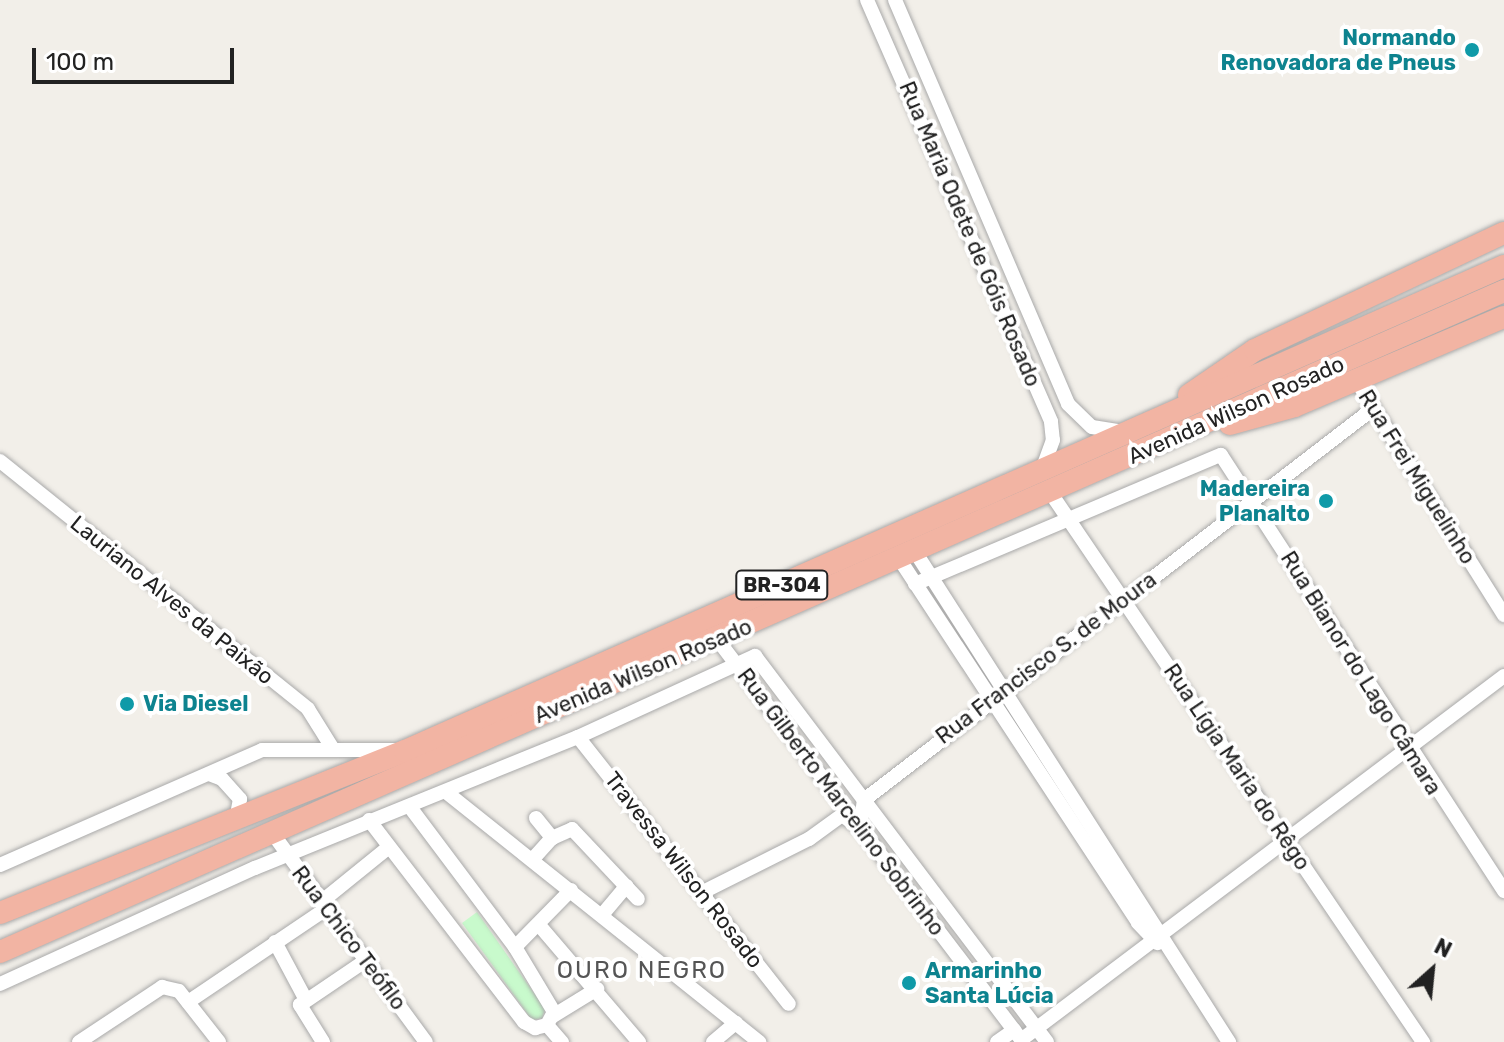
<!DOCTYPE html>
<html>
<head>
<meta charset="utf-8">
<style>
	body { margin:0 }
	#map { position:relative; width:1504px; height:1042px; overflow:hidden; background:#f2efe9; font-family:Rubik,sans-serif }
	div>[style] { position:absolute }
	.park>* { inset:0; background:#c8facc }
	.roads { filter:drop-shadow(0 0 2px #a9a9a9) drop-shadow(0 0 2px #a9a9a9) }
	.minor>* { height:14px; margin:-7px; padding:0 7px; transform-origin:7px; border-radius:7px; background:#fff }
	.trunk>* { height:22px; margin:-11px; padding:0 11px; transform-origin:11px; border-radius:11px; background:#f2b4a3 }
	.dots>* { width:22px; height:22px; translate:-50% -50%; box-sizing:border-box; border:4px solid #fff; border-radius:50% }
	span { translate:-50% -50%; white-space:nowrap; text-align:center; line-height:1.15; -webkit-text-stroke:8px #fff; paint-order:stroke }
	.shield-label span { padding:2px 6px; background:#fff; border:2px solid; border-radius:6px; -webkit-text-stroke-width:0 }
	.shield-label { font-size:20px; color:#222; font-weight:700 }
	.culture-label { font-size:22px; color:#0d838f; font-weight:700 }
	.right { translate:-100% -50%; text-align:right }
	.left { translate:0 -50%; text-align:left }
	.street-label { font-size:22px; color:#222 }
	.neighbourhood-label { font-size:24px; color:#555; letter-spacing:2px }
	.north { position:absolute; left:1392px; top:930px; width:80px; height:80px; -webkit-text-stroke:6px #fff; paint-order:stroke; rotate:27deg; font-size:22px; font-weight:700; line-height:32px; text-align:center; color:#222 }
	.north::after { content:''; display:block; margin:auto; width:28px; height:36px; background:#222; clip-path:polygon(50% 0,100% 100%,50% 72%,0 100%) }
	.scale { position:absolute; left:32px; top:48px; width:202px; height:36px; box-sizing:border-box; border:4px solid #222; border-top:0; padding-left:10px; font-size:24px; line-height:28px; white-space:nowrap; color:#222; -webkit-text-stroke:6px #fff; paint-order:stroke }
</style>
</head>
<body>
<div id="map">
	<div class="park">
		<i style="clip-path:polygon(477px 912px,545px 1009px,542px 1018px,532px 1020px,462px 923px)"></i>
	</div>
	<div class="roads">
		<div class="minor">
			<i style="left:867px;top:0;width:460px;rotate:66.4deg"></i>
			<i style="left:1051px;top:422px;width:18px;rotate:84deg"></i>
			<i style="left:1053px;top:440px;width:33px;rotate:110deg"></i>
			<i style="left:895px;top:0;width:439px;rotate:66.8deg"></i>
			<i style="left:1068px;top:404px;width:33px;rotate:44deg"></i>
			<i style="left:1092px;top:427px;width:32px;rotate:9deg"></i>
			<i style="left:1356px;top:380px;width:278px;rotate:57.8deg"></i>
			<i style="left:0;top:461px;width:395px;rotate:38.8deg"></i>
			<i style="left:308px;top:709px;width:47px;rotate:58deg"></i>
			<i style="left:1050px;top:492px;width:665px;rotate:55.86deg"></i>
			<i style="left:916px;top:553px;width:581px;rotate:57.38deg"></i>
			<i style="left:900px;top:560px;width:434px;rotate:56.7deg"></i>
			<i style="left:1138px;top:923px;width:28px;rotate:46deg"></i>
			<i style="left:915px;top:584px;width:332px;rotate:-22.9deg"></i>
			<i style="left:1221px;top:455px;width:520px;rotate:57.01deg"></i>
			<i style="left:717px;top:639px;width:506px;rotate:52.79deg"></i>
			<i style="left:578px;top:737px;width:340px;rotate:51.7deg"></i>
			<i style="left:209px;top:774px;width:14px;rotate:21deg"></i>
			<i style="left:222px;top:779px;width:27px;rotate:48deg"></i>
			<i style="left:240px;top:799px;width:21px;rotate:101deg"></i>
			<i style="left:446px;top:792px;width:401px;rotate:38.6deg"></i>
			<i style="left:536px;top:818px;width:26px;rotate:51deg"></i>
			<i style="left:369px;top:820px;width:255px;rotate:52.5deg"></i>
			<i style="left:524px;top:1022px;width:13px;rotate:29deg"></i>
			<i style="left:535px;top:1028px;width:12px;rotate:-14deg"></i>
			<i style="left:547px;top:1025px;width:15px;rotate:-62deg"></i>
			<i style="left:554px;top:1012px;width:76px;rotate:-121deg"></i>
			<i style="left:515px;top:947px;width:176px;rotate:-126.9deg"></i>
			<i style="left:273px;top:834px;width:258px;rotate:53.7deg"></i>
			<i style="left:532px;top:860px;width:30px;rotate:-48deg"></i>
			<i style="left:552px;top:838px;width:22px;rotate:-24deg"></i>
			<i style="left:572px;top:829px;width:96px;rotate:46.7deg"></i>
			<i style="left:0;top:865px;width:286px;rotate:-23.7deg"></i>
			<i style="left:262px;top:750px;width:133px"></i>
			<i style="left:701px;top:893px;width:121px;rotate:-26.6deg"></i>
			<i style="left:809px;top:839px;width:41px;rotate:-36deg"></i>
			<i style="left:842px;top:815px;width:22px;rotate:36deg"></i>
			<i style="left:860px;top:828px;width:28px;rotate:-82deg"></i>
			<i style="left:864px;top:800px;width:643px;rotate:-37.55deg"></i>
			<i style="left:321px;top:902px;width:87px;rotate:-39deg"></i>
			<i style="left:602px;top:915px;width:38px;rotate:-50deg"></i>
			<i style="left:539px;top:925px;width:154px;rotate:49.5deg"></i>
			<i style="left:275px;top:942px;width:66px;rotate:61.9deg"></i>
			<i style="left:515px;top:947px;width:80px;rotate:-45.5deg"></i>
			<i style="left:0;top:984px;width:280px;rotate:-24.5deg"></i>
			<i style="left:255px;top:868px;width:349px;rotate:-22.1deg"></i>
			<i style="left:578px;top:737px;width:195px;rotate:-24.6deg"></i>
			<i style="left:755px;top:656px;width:484px;rotate:52.9deg"></i>
			<i style="left:188px;top:1002px;width:166px;rotate:-34deg"></i>
			<i style="left:553px;top:1016px;width:52px;rotate:-31.5deg"></i>
			<i style="left:547px;top:1025px;width:23px;rotate:49deg"></i>
			<i style="left:1021px;top:1040px;width:605px;rotate:-37deg"></i>
			<i style="left:79px;top:1042px;width:100px;rotate:-33.5deg"></i>
			<i style="left:162px;top:987px;width:17px;rotate:13deg"></i>
			<i style="left:179px;top:991px;width:65px;rotate:51.9deg"></i>
			<i style="left:323px;top:1042px;width:44px;rotate:-121.9deg"></i>
			<i style="left:300px;top:1005px;width:78px;rotate:-34.1deg"></i>
			<i style="left:713px;top:1042px;width:30px;rotate:-40deg"></i>
			<i style="left:997px;top:1042px;width:21px;rotate:-35deg"></i>
		</div>
		<div class="trunk">
			<i style="left:1189px;top:395px;width:80px;rotate:-34.3deg"></i>
			<i style="left:1255px;top:350px;width:275px;rotate:-25.2deg"></i>
			<i style="left:1230px;top:424px;width:67px;rotate:-15.5deg"></i>
			<i style="left:1295px;top:406px;width:227px;rotate:-23.1deg"></i>
			<i style="left:0;top:913px;width:436px;rotate:-21.8deg"></i>
			<i style="left:405px;top:751px;width:1201px;rotate:-23.81deg"></i>
			<i style="left:0;top:952px;width:1643px;rotate:-23.73deg"></i>
		</div>
	</div>
	<div class="dots">
		<i style="left:1472px;top:50px;background:#0f9aa8"></i>
		<i style="left:1326px;top:501px;background:#0f9aa8"></i>
		<i style="left:127px;top:704px;background:#0f9aa8"></i>
		<i style="left:909px;top:983px;background:#0f9aa8"></i>
	</div>
	<div class="shield-label">
		<span style="left:782px;top:585px">BR-304</span>
	</div>
	<div class="culture-label">
		<span class="right" style="left:1456px;top:50px">Normando<br>Renovadora de Pneus</span>
		<span class="right" style="left:1310px;top:501px">Madereira<br>Planalto</span>
		<span class="left" style="left:143px;top:704px">Via Diesel</span>
		<span class="left" style="left:925px;top:983px">Armarinho<br>Santa Lúcia</span>
	</div>
	<div class="street-label">
		<span style="left:970px;top:234px;rotate:67deg">Rua Maria Odete de Góis Rosado</span>
		<span style="left:1236px;top:410px;rotate:-24deg">Avenida Wilson Rosado</span>
		<span style="left:1417px;top:477px;rotate:58deg">Rua Frei Miguelinho</span>
		<span style="left:172px;top:600px;rotate:39deg">Lauriano Alves da Paixão</span>
		<span style="left:1046px;top:658px;rotate:-37deg">Rua Francisco S. de Moura</span>
		<span style="left:643px;top:671px;rotate:-23deg">Avenida Wilson Rosado</span>
		<span style="left:1361px;top:673px;rotate:58deg">Rua Bianor do Lago Câmara</span>
		<span style="left:1237px;top:767px;rotate:56deg">Rua Lígia Maria do Rêgo</span>
		<span style="left:841px;top:802px;rotate:53deg">Rua Gilberto Marcelino Sobrinho</span>
		<span style="left:684px;top:870px;rotate:52deg">Travessa Wilson Rosado</span>
		<span style="left:349px;top:938px;rotate:53deg">Rua Chico Teófilo</span>
	</div>
	<div class="neighbourhood-label">
		<span style="left:642px;top:971px">OURO NEGRO</span>
	</div>
	<div class="north">N</div>
	<div class="scale">100 m</div>
</div>
</body>
</html>
